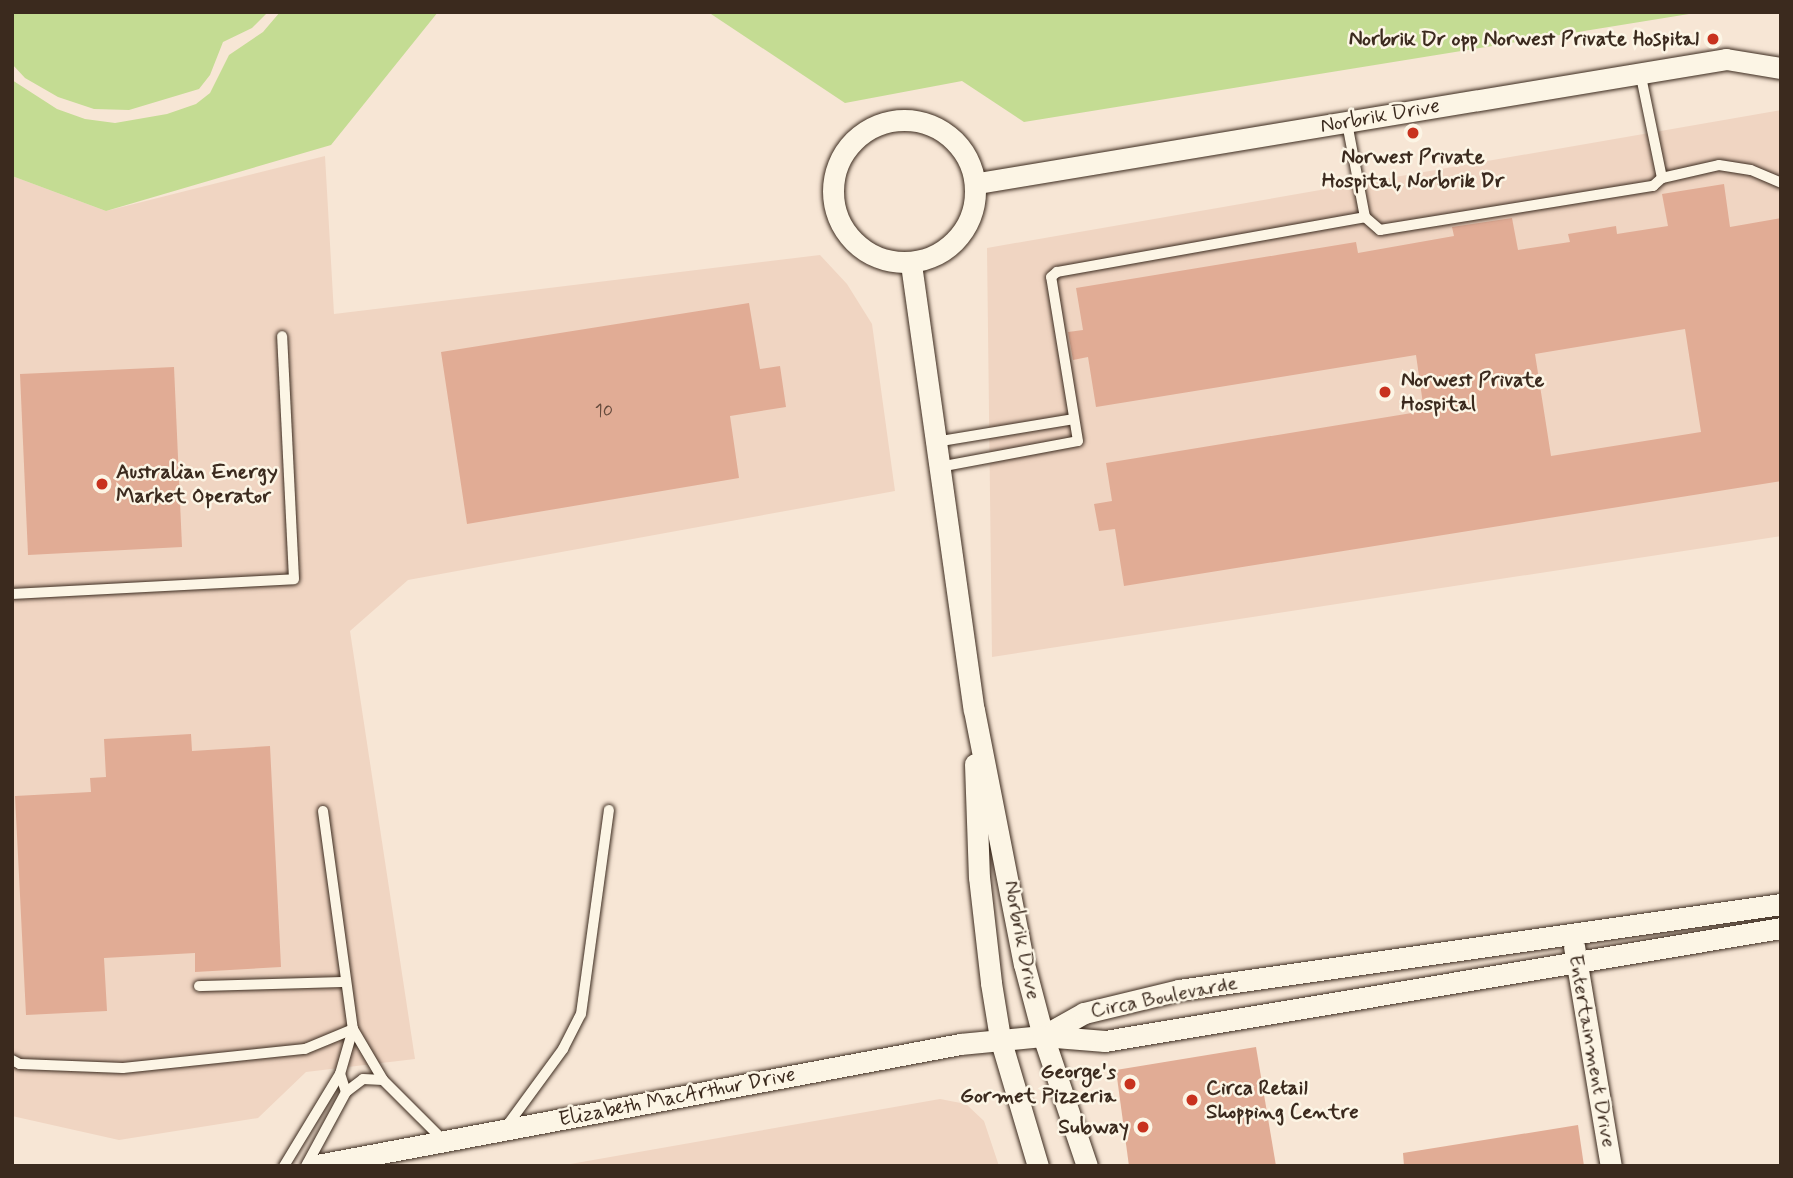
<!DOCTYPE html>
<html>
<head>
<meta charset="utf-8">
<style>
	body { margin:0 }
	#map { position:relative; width:1793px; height:1178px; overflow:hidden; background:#f7e6d5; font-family:Mynerve,sans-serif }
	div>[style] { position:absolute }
	.built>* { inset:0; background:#f0d5c2 }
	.green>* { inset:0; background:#c4dc93 }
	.building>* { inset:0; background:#e1ac95 }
	.roads { filter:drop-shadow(0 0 2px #3b2a1e) drop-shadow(0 0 2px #3b2a1e) }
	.lane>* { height:10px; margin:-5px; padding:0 5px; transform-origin:5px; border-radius:5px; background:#fcf5e5 }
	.street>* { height:21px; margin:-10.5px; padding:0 10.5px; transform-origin:10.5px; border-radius:10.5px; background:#fcf5e5 }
	.street>.ring { margin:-10.5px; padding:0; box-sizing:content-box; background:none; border:21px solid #fcf5e5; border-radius:50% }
	.dots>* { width:19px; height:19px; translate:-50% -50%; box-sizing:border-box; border:4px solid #fcf5e5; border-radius:50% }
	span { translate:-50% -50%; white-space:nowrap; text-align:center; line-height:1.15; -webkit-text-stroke:5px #fcf5e5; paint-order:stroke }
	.number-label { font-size:18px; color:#644a3c }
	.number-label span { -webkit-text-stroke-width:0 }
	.poi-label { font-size:21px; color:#3b2a1e; font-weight:700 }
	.right { translate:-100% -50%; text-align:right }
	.left { translate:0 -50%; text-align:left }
	.street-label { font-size:21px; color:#3b2a1e }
	.frame { position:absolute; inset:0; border:14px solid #3b2a1e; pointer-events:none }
</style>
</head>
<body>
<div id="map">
	<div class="built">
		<i style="clip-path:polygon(1781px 110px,1781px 536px,992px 657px,987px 248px)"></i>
		<i style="clip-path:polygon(325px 156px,334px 314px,820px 255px,847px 284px,872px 324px,895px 491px,408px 580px,350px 631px,415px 1059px,306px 1072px,258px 1118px,119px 1140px,12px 1116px,12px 176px,106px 211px)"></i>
		<i style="clip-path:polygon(940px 1099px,966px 1104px,984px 1121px,999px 1166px,559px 1166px)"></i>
	</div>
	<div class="green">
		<i style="clip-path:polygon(12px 12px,268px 12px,252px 28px,223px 42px,210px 75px,199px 89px,129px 110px,94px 109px,58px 97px,25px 78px,12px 64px)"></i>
		<i style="clip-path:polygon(280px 12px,438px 12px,331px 145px,106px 211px,12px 176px,12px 80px,57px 109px,85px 119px,115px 123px,167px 114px,196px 104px,210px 93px,229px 55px,263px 32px)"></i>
		<i style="clip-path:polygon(708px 12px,1768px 12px,1689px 14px,1024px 122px,962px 81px,845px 103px)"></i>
	</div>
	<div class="building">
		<i style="clip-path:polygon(evenodd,1724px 184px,1730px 227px,1781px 218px,1781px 481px,1124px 586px,1115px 529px,1099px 531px,1094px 504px,1112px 501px,1106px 463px,1424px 411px,1416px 355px,1096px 407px,1088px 357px,1073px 360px,1068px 332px,1083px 330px,1076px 288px,1356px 242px,1358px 253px,1454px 236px,1452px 227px,1512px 218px,1518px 250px,1570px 242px,1568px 234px,1616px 226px,1617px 234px,1668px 226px,1662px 194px,1724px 184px,1685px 329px,1701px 432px,1551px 456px,1535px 354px,1685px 329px)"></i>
		<i style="clip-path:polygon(749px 303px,760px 369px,780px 366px,786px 407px,730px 416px,739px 478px,467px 524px,441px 352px)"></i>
		<i style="clip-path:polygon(174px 367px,182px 547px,28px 555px,20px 374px)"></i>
		<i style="clip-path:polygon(191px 734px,192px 751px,270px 746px,281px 967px,195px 972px,195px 953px,104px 958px,107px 1011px,26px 1015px,15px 796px,91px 792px,90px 778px,106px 777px,104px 739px)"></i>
		<i style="clip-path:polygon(1256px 1047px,1276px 1166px,1129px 1166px,1116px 1070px)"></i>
		<i style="clip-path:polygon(1578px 1125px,1584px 1166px,1404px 1166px,1403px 1153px)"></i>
	</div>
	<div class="roads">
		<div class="lane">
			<i style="left:1347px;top:123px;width:96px;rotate:79.2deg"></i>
			<i style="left:1365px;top:217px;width:20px;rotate:41deg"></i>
			<i style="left:1380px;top:230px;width:277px;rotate:-9.2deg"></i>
			<i style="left:1653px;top:186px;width:12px;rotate:-42deg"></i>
			<i style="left:1662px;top:178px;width:108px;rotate:-101.7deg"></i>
			<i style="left:1662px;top:178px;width:58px;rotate:-12.8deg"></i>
			<i style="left:1719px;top:165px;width:32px;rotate:9deg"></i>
			<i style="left:1751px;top:170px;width:33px;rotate:23deg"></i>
			<i style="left:935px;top:442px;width:141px;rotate:-9.4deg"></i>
			<i style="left:939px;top:467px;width:141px;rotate:-10.6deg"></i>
			<i style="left:1078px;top:441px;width:166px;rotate:-99.3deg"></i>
			<i style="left:1051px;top:277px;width:8px;rotate:-40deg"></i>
			<i style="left:1057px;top:272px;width:313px;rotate:-10.1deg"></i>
			<i style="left:12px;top:594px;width:282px;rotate:-3deg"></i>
			<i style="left:294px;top:579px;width:243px;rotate:-92.8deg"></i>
			<i style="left:323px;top:811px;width:220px;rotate:82.2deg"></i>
			<i style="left:353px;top:1029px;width:59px;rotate:59.5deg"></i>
			<i style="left:383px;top:1080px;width:86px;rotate:45deg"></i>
			<i style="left:199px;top:986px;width:147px;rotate:-1.6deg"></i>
			<i style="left:12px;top:1060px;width:9px;rotate:27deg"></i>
			<i style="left:20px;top:1064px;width:103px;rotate:2.2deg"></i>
			<i style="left:123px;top:1068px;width:183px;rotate:-6deg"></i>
			<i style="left:305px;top:1049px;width:52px;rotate:-22.6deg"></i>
			<i style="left:346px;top:1092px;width:21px;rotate:-37deg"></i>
			<i style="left:363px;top:1079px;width:20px;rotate:3deg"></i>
			<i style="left:506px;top:1127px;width:97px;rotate:-53.8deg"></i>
			<i style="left:563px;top:1049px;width:39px;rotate:-63deg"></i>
			<i style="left:581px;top:1014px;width:206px;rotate:-82.2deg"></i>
			<i style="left:284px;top:1166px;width:108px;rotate:-58.7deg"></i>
			<i style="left:340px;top:1074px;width:47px;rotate:-73.9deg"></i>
			<i style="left:306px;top:1166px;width:84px;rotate:-61.6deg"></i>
			<i style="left:346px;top:1092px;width:19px;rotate:-108deg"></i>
		</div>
		<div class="street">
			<i class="ring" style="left:833px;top:120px;width:121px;height:121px"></i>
			<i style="left:978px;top:183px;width:758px;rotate:-9.41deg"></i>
			<i style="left:1726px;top:59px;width:56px;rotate:9.3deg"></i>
			<i style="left:911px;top:264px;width:450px;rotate:82deg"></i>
			<i style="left:974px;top:710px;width:259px;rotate:78.9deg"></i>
			<i style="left:1024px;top:964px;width:74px;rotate:75.2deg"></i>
			<i style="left:1043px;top:1036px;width:137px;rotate:71.3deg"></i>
			<i style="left:975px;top:764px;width:113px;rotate:88deg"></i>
			<i style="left:979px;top:877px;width:107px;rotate:83.5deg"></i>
			<i style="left:991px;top:983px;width:56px;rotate:80.7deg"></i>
			<i style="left:1000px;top:1038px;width:134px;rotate:73.5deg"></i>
			<i style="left:1574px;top:946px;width:223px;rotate:80.5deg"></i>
			<i style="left:1043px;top:1036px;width:47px;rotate:-29.3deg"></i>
			<i style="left:1084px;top:1013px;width:98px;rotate:-13.6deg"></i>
			<i style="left:1179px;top:990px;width:608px;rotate:-8.13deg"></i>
			<i style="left:312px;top:1166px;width:659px;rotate:-10.66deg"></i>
			<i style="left:960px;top:1044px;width:83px;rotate:-5.5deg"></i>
			<i style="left:1043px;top:1036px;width:62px;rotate:4.6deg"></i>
			<i style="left:1105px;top:1041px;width:685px;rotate:-9.49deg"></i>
		</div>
	</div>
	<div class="dots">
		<i style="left:1713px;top:39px;background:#c8321e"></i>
		<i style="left:1413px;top:133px;background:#c8321e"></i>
		<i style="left:1385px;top:392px;background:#c8321e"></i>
		<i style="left:102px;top:484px;background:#c8321e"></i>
		<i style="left:1130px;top:1084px;background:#c8321e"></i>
		<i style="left:1192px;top:1100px;background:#c8321e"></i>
		<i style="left:1143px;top:1127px;background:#c8321e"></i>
	</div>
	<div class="number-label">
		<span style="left:604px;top:411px">10</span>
	</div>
	<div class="poi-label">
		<span class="right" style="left:1699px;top:39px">Norbrik Dr opp Norwest Private Hospital</span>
		<span style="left:1413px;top:169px">Norwest Private<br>Hospital, Norbrik Dr</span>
		<span class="left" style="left:1401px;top:392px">Norwest Private<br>Hospital</span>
		<span class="left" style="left:116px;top:484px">Australian Energy<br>Market Operator</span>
		<span class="right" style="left:1116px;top:1084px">George's<br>Gormet Pizzeria</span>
		<span class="left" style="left:1206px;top:1100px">Circa Retail<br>Shopping Centre</span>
		<span class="right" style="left:1129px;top:1127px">Subway</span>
	</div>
	<div class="street-label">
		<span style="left:1380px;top:116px;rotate:-10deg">Norbrik Drive</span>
		<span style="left:1022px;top:940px;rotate:79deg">Norbrik Drive</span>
		<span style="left:1164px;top:997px;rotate:-11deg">Circa Boulevarde</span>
		<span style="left:1592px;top:1051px;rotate:80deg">Entertainment Drive</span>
		<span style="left:677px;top:1097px;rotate:-11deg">Elizabeth MacArthur Drive</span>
	</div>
	<div class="frame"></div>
</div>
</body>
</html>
